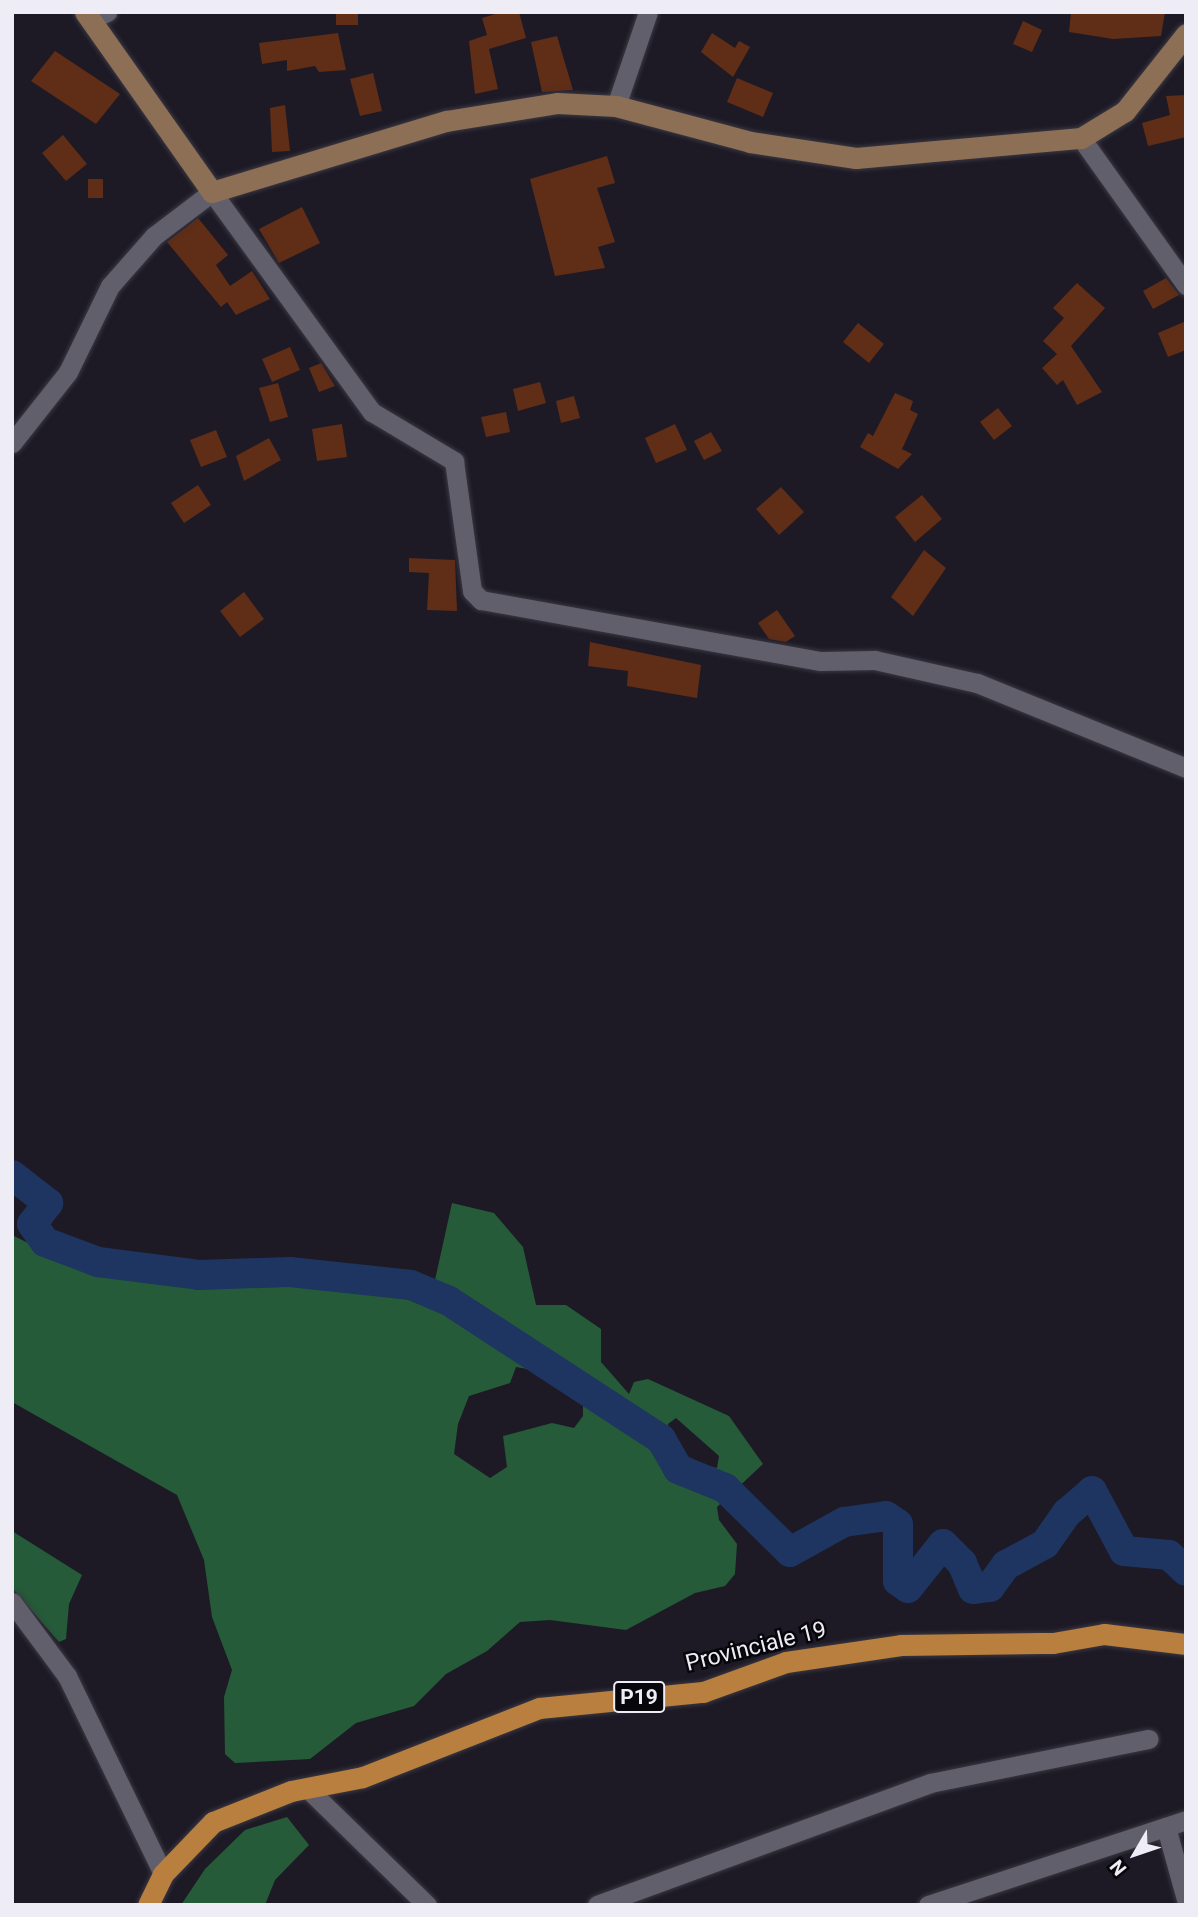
<!DOCTYPE html>
<html>
<head>
<meta charset="utf-8">
<style>
	body { margin:0 }
	#map { position:relative; width:1198px; height:1917px; overflow:hidden; background:#1d1a26; font-family:Roboto,sans-serif }
	div>[style] { position:absolute }
	.forest>* { inset:0; background:#255b39 }
	.river>* { height:30px; margin:-15px; padding:0 15px; transform-origin:15px; border-radius:15px; background:#1d3560 }
	.building>* { inset:0; background:#602d16 }
	.roads { filter:drop-shadow(0 0 2px #3b3841) drop-shadow(0 0 2px #3b3841) }
	.street>* { height:19px; margin:-9.5px; padding:0 9.5px; transform-origin:9.5px; border-radius:9.5px; background:#625f6d }
	.secondary>* { height:21px; margin:-10.5px; padding:0 10.5px; transform-origin:10.5px; border-radius:10.5px; background:#8d6f56 }
	.primary>* { height:21px; margin:-10.5px; padding:0 10.5px; transform-origin:10.5px; border-radius:10.5px; background:#b87f3f }
	span { translate:-50% -50%; white-space:nowrap; text-align:center; line-height:1.15; -webkit-text-stroke:5px #07060b; paint-order:stroke }
	.shield-label span { padding:2px 5px; background:#07060b; border:2px solid; border-radius:5px; -webkit-text-stroke-width:0 }
	.shield-label { font-size:21px; color:#eeecf4; font-weight:700 }
	.street-label { font-size:23px; color:#eeecf4 }
	.frame { position:absolute; inset:0; border:14px solid #eeecf4; pointer-events:none }
	.north { position:absolute; left:1100px; top:1819px; width:70px; height:70px; -webkit-text-stroke:5px #07060b; paint-order:stroke; rotate:231deg; font-size:19px; font-weight:700; line-height:28px; text-align:center; color:#eeecf4 }
	.north::after { content:''; display:block; margin:auto; width:24px; height:32px; background:#eeecf4; clip-path:polygon(50% 0,100% 100%,50% 72%,0 100%) }
</style>
</head>
<body>
<div id="map">
	<div class="forest">
		<i style="clip-path:polygon(evenodd,452px 1203px,494px 1213px,523px 1247px,536px 1305px,566px 1305px,601px 1329px,601px 1362px,629px 1394px,634px 1382px,648px 1379px,729px 1416px,763px 1464px,717px 1507px,719px 1520px,737px 1544px,735px 1574px,725px 1586px,695px 1593px,626px 1630px,550px 1620px,520px 1622px,487px 1651px,446px 1674px,414px 1706px,356px 1723px,310px 1759px,235px 1763px,225px 1754px,224px 1697px,232px 1670px,212px 1617px,204px 1560px,177px 1495px,12px 1402px,12px 1235px,44px 1251px,130px 1277px,269px 1279px,413px 1294px,435px 1280px,452px 1203px,516px 1367px,551px 1373px,583px 1405px,583px 1416px,574px 1428px,552px 1423px,503px 1436px,507px 1467px,490px 1478px,454px 1454px,458px 1424px,469px 1396px,510px 1383px,516px 1367px,452px 1203px,676px 1418px,719px 1456px,717px 1468px,688px 1462px,670px 1436px,668px 1424px,676px 1418px)"></i>
		<i style="clip-path:polygon(12px 1531px,82px 1575px,69px 1604px,66px 1639px,59px 1642px,12px 1588px)"></i>
		<i style="clip-path:polygon(287px 1817px,309px 1845px,275px 1880px,265px 1905px,181px 1905px,205px 1869px,245px 1830px)"></i>
	</div>
	<div class="river">
		<i style="left:12px;top:1175px;width:46px;rotate:37.9deg"></i>
		<i style="left:48px;top:1203px;width:26px;rotate:127deg"></i>
		<i style="left:32px;top:1224px;width:22px;rotate:54deg"></i>
		<i style="left:45px;top:1242px;width:57px;rotate:20.7deg"></i>
		<i style="left:98px;top:1262px;width:102px;rotate:7.3deg"></i>
		<i style="left:199px;top:1275px;width:91px;rotate:-1.9deg"></i>
		<i style="left:290px;top:1272px;width:122px;rotate:6.1deg"></i>
		<i style="left:411px;top:1285px;width:41px;rotate:22.8deg"></i>
		<i style="left:449px;top:1301px;width:253px;rotate:33.1deg"></i>
		<i style="left:661px;top:1439px;width:34px;rotate:60deg"></i>
		<i style="left:678px;top:1469px;width:51px;rotate:22deg"></i>
		<i style="left:725px;top:1488px;width:91px;rotate:44.6deg"></i>
		<i style="left:790px;top:1552px;width:62px;rotate:-29.1deg"></i>
		<i style="left:844px;top:1522px;width:42px;rotate:-8.1deg"></i>
		<i style="left:886px;top:1516px;width:14px;rotate:34deg"></i>
		<i style="left:898px;top:1524px;width:57px;rotate:90deg"></i>
		<i style="left:898px;top:1581px;width:12px;rotate:35deg"></i>
		<i style="left:908px;top:1588px;width:56px;rotate:-51.5deg"></i>
		<i style="left:943px;top:1544px;width:27px;rotate:45deg"></i>
		<i style="left:962px;top:1563px;width:28px;rotate:67deg"></i>
		<i style="left:973px;top:1589px;width:17px;rotate:-7deg"></i>
		<i style="left:990px;top:1587px;width:27px;rotate:-54deg"></i>
		<i style="left:1006px;top:1565px;width:44px;rotate:-28.3deg"></i>
		<i style="left:1045px;top:1544px;width:38px;rotate:-55deg"></i>
		<i style="left:1067px;top:1513px;width:33px;rotate:-41deg"></i>
		<i style="left:1092px;top:1491px;width:68px;rotate:61.9deg"></i>
		<i style="left:1124px;top:1551px;width:45px;rotate:5.1deg"></i>
		<i style="left:1169px;top:1555px;width:23px;rotate:43deg"></i>
	</div>
	<div class="building">
		<i style="clip-path:polygon(336px 12px,358px 12px,358px 25px,336px 25px)"></i>
		<i style="clip-path:polygon(502px 12px,519px 12px,526px 38px,489px 49px,498px 89px,475px 94px,469px 41px,487px 35px,482px 18px)"></i>
		<i style="clip-path:polygon(1071px 12px,1165px 12px,1161px 36px,1113px 39px,1069px 32px)"></i>
		<i style="clip-path:polygon(1023px 21px,1042px 30px,1032px 52px,1013px 44px)"></i>
		<i style="clip-path:polygon(338px 33px,346px 70px,319px 72px,315px 66px,287px 71px,287px 60px,262px 64px,259px 43px)"></i>
		<i style="clip-path:polygon(712px 33px,735px 48px,739px 41px,750px 47px,733px 77px,701px 52px)"></i>
		<i style="clip-path:polygon(557px 36px,573px 90px,542px 92px,531px 42px)"></i>
		<i style="clip-path:polygon(55px 51px,120px 94px,96px 124px,31px 81px)"></i>
		<i style="clip-path:polygon(373px 73px,382px 111px,360px 116px,350px 79px)"></i>
		<i style="clip-path:polygon(737px 78px,773px 93px,763px 117px,727px 102px)"></i>
		<i style="clip-path:polygon(1186px 95px,1186px 137px,1148px 146px,1142px 123px,1170px 115px,1166px 96px)"></i>
		<i style="clip-path:polygon(285px 105px,290px 151px,272px 152px,270px 108px)"></i>
		<i style="clip-path:polygon(63px 135px,87px 164px,66px 181px,42px 153px)"></i>
		<i style="clip-path:polygon(607px 156px,615px 183px,597px 188px,615px 242px,598px 247px,605px 268px,555px 276px,530px 179px)"></i>
		<i style="clip-path:polygon(88px 179px,103px 179px,103px 198px,88px 198px)"></i>
		<i style="clip-path:polygon(302px 207px,320px 243px,279px 263px,259px 229px)"></i>
		<i style="clip-path:polygon(198px 218px,228px 255px,216px 265px,230px 286px,252px 271px,270px 299px,236px 315px,227px 302px,221px 307px,167px 242px)"></i>
		<i style="clip-path:polygon(1166px 278px,1179px 295px,1153px 309px,1143px 291px)"></i>
		<i style="clip-path:polygon(1077px 283px,1105px 308px,1071px 346px,1102px 392px,1077px 405px,1063px 380px,1057px 385px,1042px 368px,1057px 354px,1043px 341px,1064px 318px,1053px 308px)"></i>
		<i style="clip-path:polygon(1186px 321px,1186px 350px,1168px 357px,1158px 333px)"></i>
		<i style="clip-path:polygon(858px 323px,884px 344px,869px 363px,843px 342px)"></i>
		<i style="clip-path:polygon(290px 347px,300px 370px,272px 382px,262px 359px)"></i>
		<i style="clip-path:polygon(321px 363px,335px 386px,319px 392px,309px 368px)"></i>
		<i style="clip-path:polygon(540px 382px,546px 403px,518px 411px,513px 389px)"></i>
		<i style="clip-path:polygon(278px 383px,288px 417px,270px 422px,259px 388px)"></i>
		<i style="clip-path:polygon(895px 393px,913px 401px,910px 410px,918px 414px,902px 449px,912px 454px,898px 469px,860px 447px,868px 433px,873px 436px)"></i>
		<i style="clip-path:polygon(574px 396px,580px 418px,561px 423px,556px 401px)"></i>
		<i style="clip-path:polygon(998px 408px,1012px 426px,994px 440px,980px 422px)"></i>
		<i style="clip-path:polygon(506px 412px,510px 432px,486px 437px,481px 417px)"></i>
		<i style="clip-path:polygon(342px 424px,347px 457px,317px 461px,312px 429px)"></i>
		<i style="clip-path:polygon(675px 424px,687px 450px,656px 463px,645px 438px)"></i>
		<i style="clip-path:polygon(216px 430px,227px 457px,201px 467px,190px 440px)"></i>
		<i style="clip-path:polygon(711px 432px,722px 451px,704px 460px,694px 441px)"></i>
		<i style="clip-path:polygon(269px 438px,281px 460px,244px 481px,236px 456px)"></i>
		<i style="clip-path:polygon(198px 485px,211px 505px,184px 523px,171px 503px)"></i>
		<i style="clip-path:polygon(781px 487px,804px 512px,779px 535px,756px 509px)"></i>
		<i style="clip-path:polygon(922px 495px,942px 519px,915px 542px,895px 517px)"></i>
		<i style="clip-path:polygon(924px 550px,946px 568px,913px 616px,891px 597px)"></i>
		<i style="clip-path:polygon(409px 558px,455px 560px,457px 611px,427px 610px,429px 573px,409px 572px)"></i>
		<i style="clip-path:polygon(244px 592px,264px 619px,240px 637px,220px 611px)"></i>
		<i style="clip-path:polygon(777px 610px,795px 636px,786px 642px,769px 639px,758px 623px)"></i>
		<i style="clip-path:polygon(590px 642px,701px 665px,697px 698px,627px 686px,628px 671px,588px 666px)"></i>
	</div>
	<div class="roads">
		<div class="street">
			<i style="left:90px;top:20px;width:19px;rotate:-25deg"></i>
			<i style="left:616px;top:106px;width:99px;rotate:-71.2deg"></i>
			<i style="left:1081px;top:138px;width:181px;rotate:54.5deg"></i>
			<i style="left:12px;top:443px;width:90px;rotate:-51.7deg"></i>
			<i style="left:68px;top:372px;width:96px;rotate:-64deg"></i>
			<i style="left:110px;top:286px;width:67px;rotate:-48.7deg"></i>
			<i style="left:154px;top:236px;width:73px;rotate:-37.2deg"></i>
			<i style="left:212px;top:192px;width:272px;rotate:54deg"></i>
			<i style="left:372px;top:412px;width:96px;rotate:30.9deg"></i>
			<i style="left:454px;top:461px;width:131px;rotate:82.1deg"></i>
			<i style="left:472px;top:591px;width:13px;rotate:45deg"></i>
			<i style="left:481px;top:600px;width:345px;rotate:10.2deg"></i>
			<i style="left:821px;top:661px;width:54px;rotate:-1.1deg"></i>
			<i style="left:875px;top:660px;width:105px;rotate:12.7deg"></i>
			<i style="left:977px;top:683px;width:226px;rotate:22.1deg"></i>
			<i style="left:12px;top:1602px;width:92px;rotate:53.4deg"></i>
			<i style="left:67px;top:1676px;width:220px;rotate:64.1deg"></i>
			<i style="left:307px;top:1788px;width:168px;rotate:44.3deg"></i>
			<i style="left:1166px;top:1827px;width:75px;rotate:74.5deg"></i>
			<i style="left:597px;top:1905px;width:355px;rotate:-20.1deg"></i>
			<i style="left:930px;top:1783px;width:223px;rotate:-11.4deg"></i>
			<i style="left:928px;top:1905px;width:272px;rotate:-18.2deg"></i>
		</div>
		<div class="secondary">
			<i style="left:85px;top:12px;width:220px;rotate:54.8deg"></i>
			<i style="left:212px;top:192px;width:245px;rotate:-16.9deg"></i>
			<i style="left:446px;top:121px;width:112px;rotate:-9.2deg"></i>
			<i style="left:557px;top:103px;width:59px;rotate:2.9deg"></i>
			<i style="left:616px;top:106px;width:139px;rotate:15deg"></i>
			<i style="left:750px;top:142px;width:107px;rotate:8.6deg"></i>
			<i style="left:856px;top:158px;width:226px;rotate:-5.1deg"></i>
			<i style="left:1081px;top:138px;width:52px;rotate:-31.5deg"></i>
			<i style="left:1125px;top:111px;width:98px;rotate:-51.6deg"></i>
		</div>
		<div class="primary">
			<i style="left:148px;top:1905px;width:34px;rotate:-64deg"></i>
			<i style="left:163px;top:1874px;width:72px;rotate:-46.1deg"></i>
			<i style="left:213px;top:1822px;width:84px;rotate:-21.7deg"></i>
			<i style="left:291px;top:1791px;width:73px;rotate:-11deg"></i>
			<i style="left:363px;top:1777px;width:189px;rotate:-21.4deg"></i>
			<i style="left:539px;top:1708px;width:165px;rotate:-5.6deg"></i>
			<i style="left:703px;top:1692px;width:88px;rotate:-19.9deg"></i>
			<i style="left:786px;top:1662px;width:116px;rotate:-8.4deg"></i>
			<i style="left:901px;top:1645px;width:152px;rotate:-0.8deg"></i>
			<i style="left:1053px;top:1643px;width:52px;rotate:-10deg"></i>
			<i style="left:1104px;top:1634px;width:83px;rotate:7deg"></i>
		</div>
	</div>
	<div class="shield-label">
		<span style="left:639px;top:1697px">P19</span>
	</div>
	<div class="street-label">
		<span style="left:756px;top:1647px;rotate:-14deg">Provinciale 19</span>
	</div>
	<div class="frame"></div>
	<div class="north">N</div>
</div>
</body>
</html>
